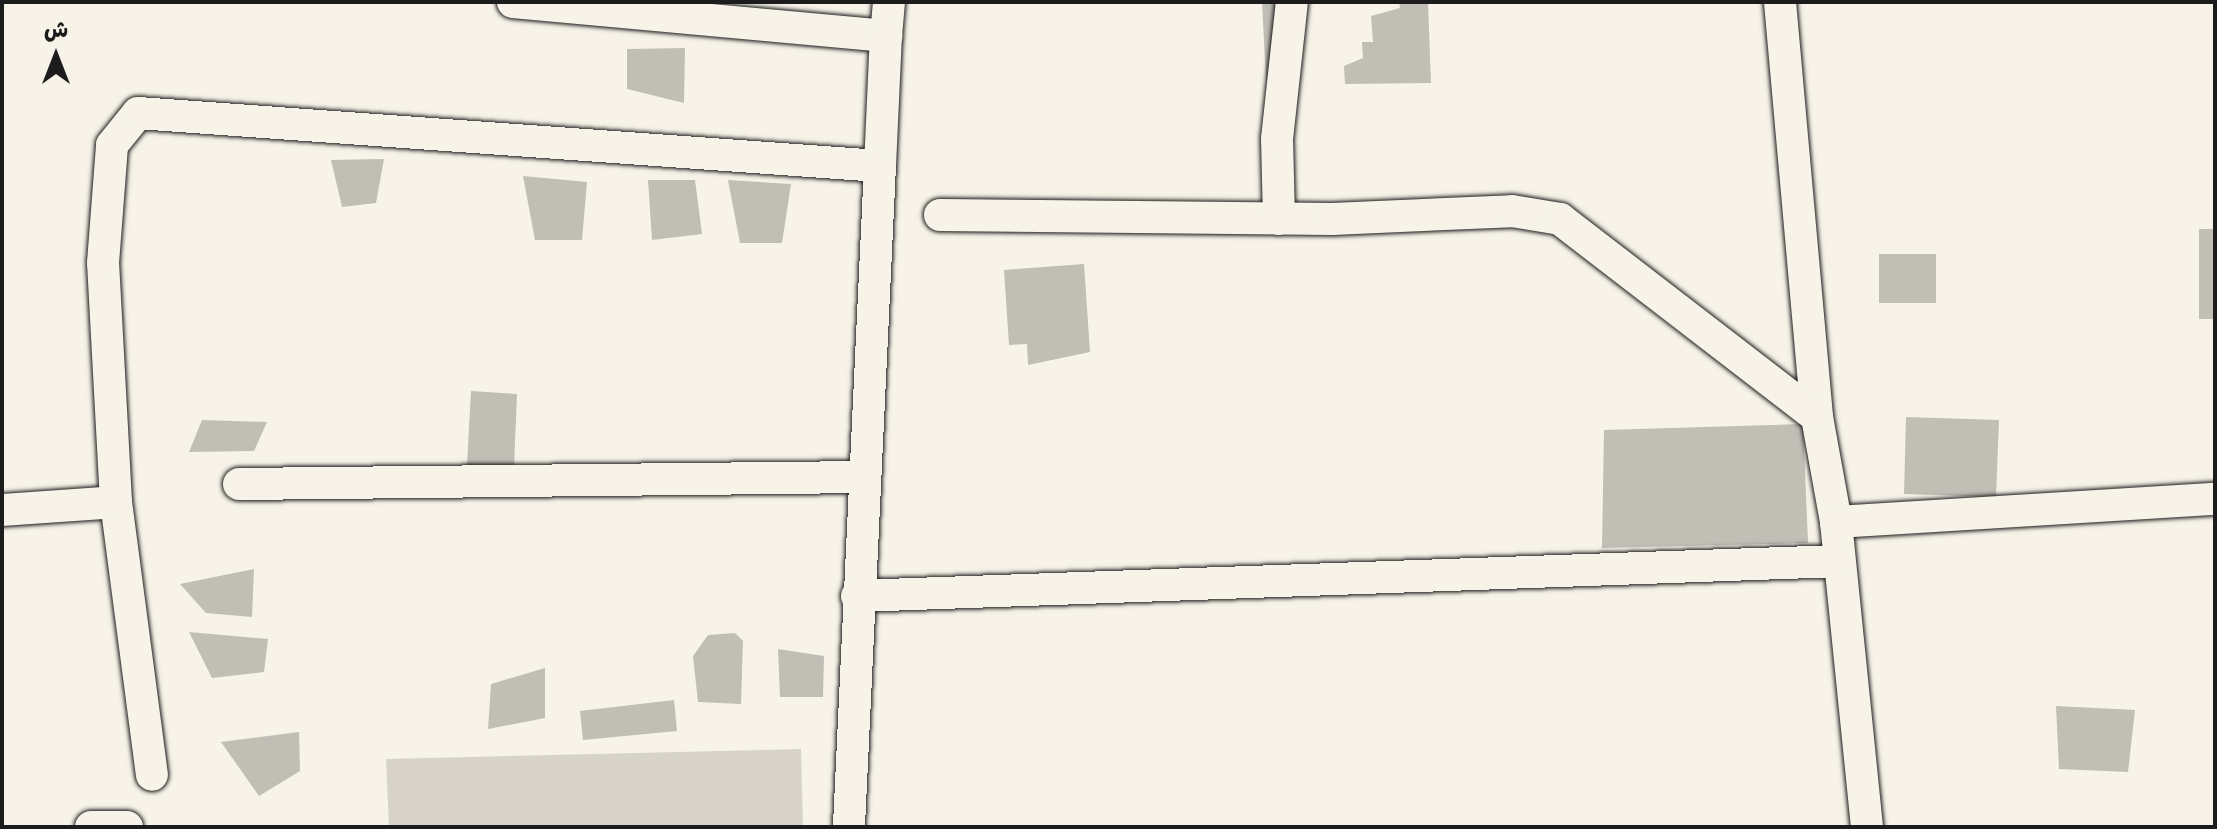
<!DOCTYPE html>
<html>
<head>
<meta charset="utf-8">
<style>
	body { margin:0 }
	#map { position:relative; width:2217px; height:829px; overflow:hidden; background:#f7f3e8; font-family:"Indie Flower","Playpen Sans Arabic",sans-serif }
	div>[style] { position:absolute }
	.green>* { inset:0; background:#d7d3cb }
	.building>* { inset:0; background:#c0beb5 }
	.roads { filter:drop-shadow(0 0 2px #1c1c1c) drop-shadow(0 0 2px #1c1c1c) }
	.minor>* { height:32px; margin:-16px; padding:0 16px; transform-origin:16px; border-radius:16px; background:#f7f3e8 }
	span { translate:-50% -50%; white-space:nowrap; text-align:center; line-height:1.15; -webkit-text-stroke:6px #f7f3e8; paint-order:stroke }
	.frame { position:absolute; inset:0; border:4px solid #1c1c1c; pointer-events:none }
	.north { position:absolute; left:16px; top:16px; width:80px; height:80px; -webkit-text-stroke:6px #f7f3e8; paint-order:stroke; rotate:0deg; font-size:22px; font-weight:700; line-height:32px; text-align:center; color:#1c1c1c }
	.north::after { content:''; display:block; margin:auto; width:28px; height:36px; background:#1c1c1c; clip-path:polygon(50% 0,100% 100%,50% 72%,0 100%) }
</style>
</head>
<body>
<div id="map">
	<div class="green">
		<i style="clip-path:polygon(801px 749px,803px 827px,389px 827px,386px 759px)"></i>
	</div>
	<div class="building">
		<i style="clip-path:polygon(1262px 2px,1281px 2px,1285px 79px,1266px 80px)"></i>
		<i style="clip-path:polygon(1399px 2px,1428px 2px,1431px 83px,1345px 84px,1344px 66px,1363px 58px,1362px 42px,1373px 42px,1371px 16px,1400px 8px)"></i>
		<i style="clip-path:polygon(685px 48px,684px 103px,627px 89px,627px 49px)"></i>
		<i style="clip-path:polygon(384px 159px,376px 203px,342px 207px,331px 160px)"></i>
		<i style="clip-path:polygon(523px 176px,587px 182px,582px 240px,535px 240px)"></i>
		<i style="clip-path:polygon(648px 180px,695px 180px,702px 234px,652px 240px)"></i>
		<i style="clip-path:polygon(728px 180px,791px 184px,782px 243px,740px 243px)"></i>
		<i style="clip-path:polygon(2199px 229px,2215px 229px,2215px 319px,2199px 319px)"></i>
		<i style="clip-path:polygon(1879px 254px,1936px 254px,1936px 303px,1879px 303px)"></i>
		<i style="clip-path:polygon(1084px 264px,1090px 352px,1028px 365px,1027px 344px,1009px 345px,1004px 270px)"></i>
		<i style="clip-path:polygon(471px 391px,517px 394px,514px 467px,467px 465px)"></i>
		<i style="clip-path:polygon(1906px 417px,1999px 420px,1996px 497px,1904px 494px)"></i>
		<i style="clip-path:polygon(202px 420px,267px 422px,254px 451px,189px 452px)"></i>
		<i style="clip-path:polygon(1803px 424px,1808px 543px,1602px 548px,1604px 430px)"></i>
		<i style="clip-path:polygon(254px 569px,252px 617px,206px 613px,180px 584px)"></i>
		<i style="clip-path:polygon(189px 632px,268px 639px,264px 672px,212px 678px)"></i>
		<i style="clip-path:polygon(735px 633px,743px 641px,741px 704px,698px 702px,693px 656px,708px 635px)"></i>
		<i style="clip-path:polygon(778px 649px,824px 656px,823px 697px,780px 697px)"></i>
		<i style="clip-path:polygon(545px 668px,545px 718px,488px 729px,491px 684px)"></i>
		<i style="clip-path:polygon(674px 700px,677px 731px,583px 740px,580px 711px)"></i>
		<i style="clip-path:polygon(2056px 706px,2135px 710px,2128px 772px,2059px 769px)"></i>
		<i style="clip-path:polygon(299px 732px,300px 771px,259px 796px,221px 742px)"></i>
	</div>
	<div class="roads">
		<div class="minor">
			<i style="left:513px;top:2px;width:375px;rotate:5.2deg"></i>
			<i style="left:886px;top:36px;width:34px;rotate:-85deg"></i>
			<i style="left:1780px;top:2px;width:417px;rotate:84.9deg"></i>
			<i style="left:1817px;top:417px;width:107px;rotate:79.7deg"></i>
			<i style="left:1836px;top:522px;width:307px;rotate:84.2deg"></i>
			<i style="left:880px;top:166px;width:130px;rotate:-87.4deg"></i>
			<i style="left:940px;top:215px;width:392px;rotate:0.6deg"></i>
			<i style="left:1332px;top:219px;width:180px;rotate:-2.5deg"></i>
			<i style="left:1512px;top:211px;width:49px;rotate:9.5deg"></i>
			<i style="left:1560px;top:219px;width:324px;rotate:37.6deg"></i>
			<i style="left:1279px;top:219px;width:80px;rotate:-91.4deg"></i>
			<i style="left:1277px;top:139px;width:138px;rotate:-83.8deg"></i>
			<i style="left:239px;top:484px;width:622px;rotate:-0.64deg"></i>
			<i style="left:116px;top:502px;width:275px;rotate:82.5deg"></i>
			<i style="left:2px;top:510px;width:114px;rotate:-4deg"></i>
			<i style="left:116px;top:502px;width:239px;rotate:-93.1deg"></i>
			<i style="left:103px;top:263px;width:118px;rotate:-85.6deg"></i>
			<i style="left:112px;top:145px;width:41px;rotate:-50.9deg"></i>
			<i style="left:138px;top:113px;width:744px;rotate:4.09deg"></i>
			<i style="left:880px;top:166px;width:662px;rotate:92.69deg"></i>
			<i style="left:1836px;top:522px;width:380px;rotate:-3.5deg"></i>
			<i style="left:857px;top:596px;width:983px;rotate:-2.04deg"></i>
			<i style="left:91px;top:827px;width:36px"></i>
		</div>
	</div>
	<div class="frame"></div>
	<div class="north">ش</div>
</div>
</body>
</html>
